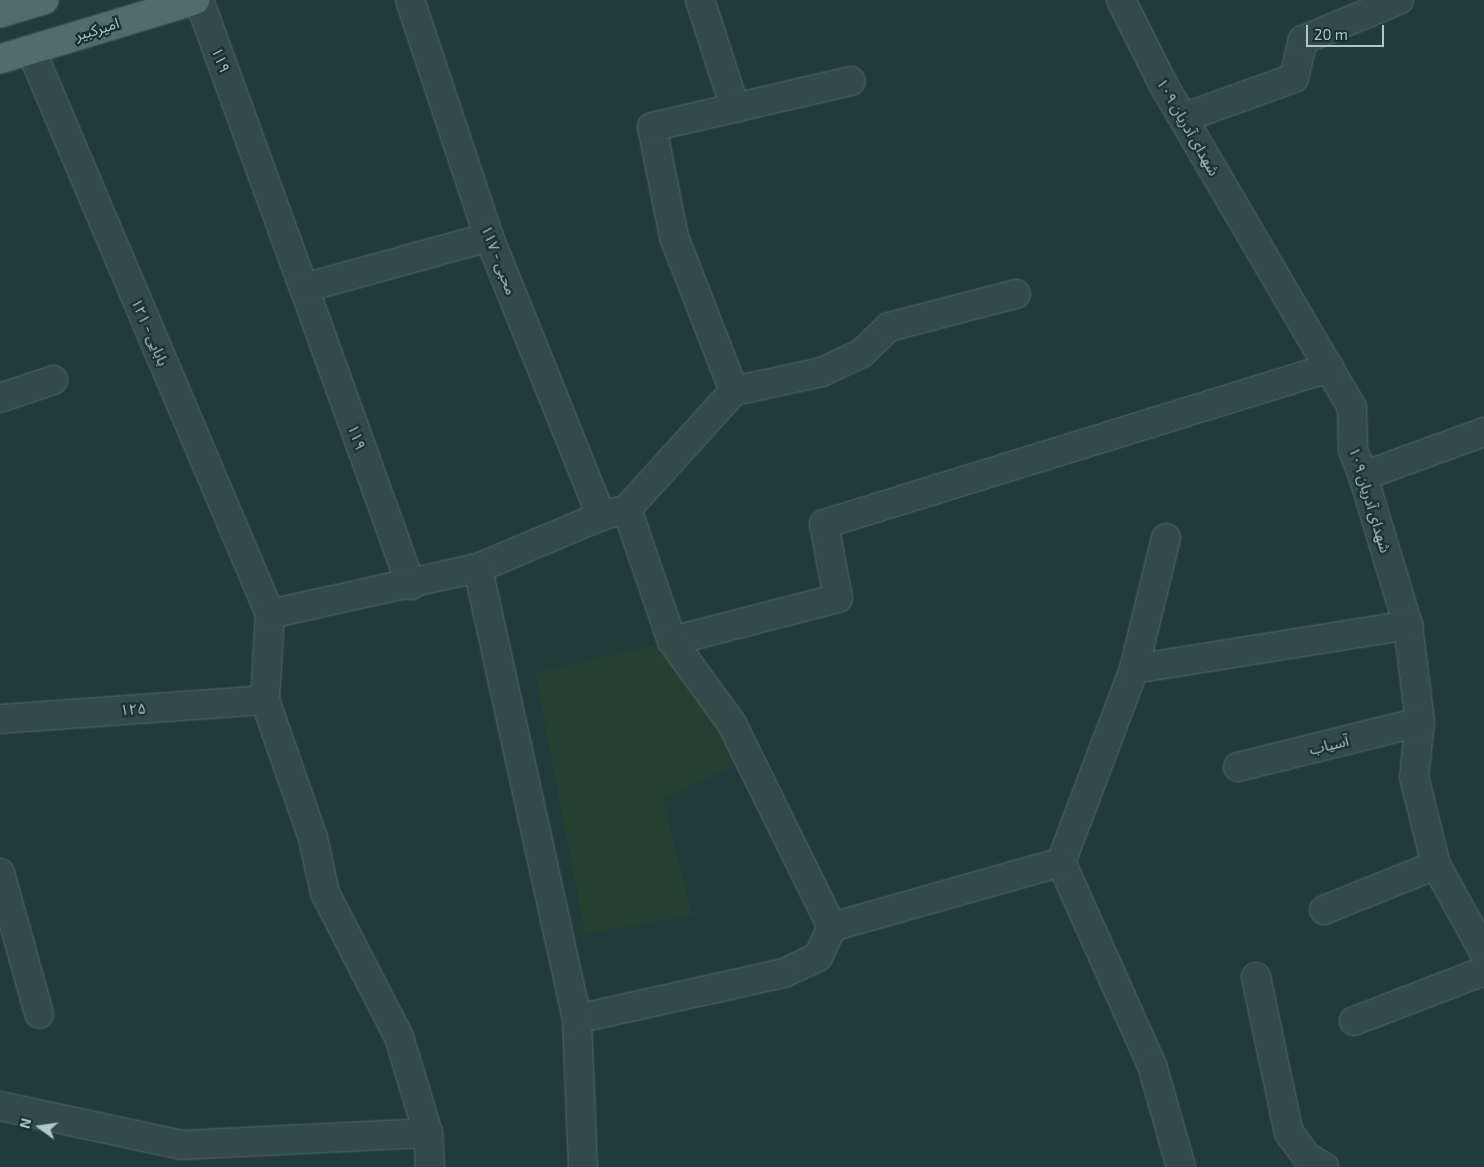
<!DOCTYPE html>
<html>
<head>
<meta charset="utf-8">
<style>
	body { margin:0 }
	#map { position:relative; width:1484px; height:1167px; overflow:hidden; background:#1f3b3a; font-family:"Exo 2","Noto Sans Arabic",sans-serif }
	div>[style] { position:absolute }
	.green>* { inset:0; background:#244030 }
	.roads { filter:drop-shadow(0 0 1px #506969) drop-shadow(0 0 1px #506969) }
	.minor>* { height:28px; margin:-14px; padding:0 14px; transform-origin:14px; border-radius:14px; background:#324b4a }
	.major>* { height:28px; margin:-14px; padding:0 14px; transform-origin:14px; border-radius:14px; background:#506c6b }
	span { translate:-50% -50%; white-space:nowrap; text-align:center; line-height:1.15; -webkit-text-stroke:4.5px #18302f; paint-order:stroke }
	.street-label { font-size:15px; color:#adc8c8 }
	.north { position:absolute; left:15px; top:1102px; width:50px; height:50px; -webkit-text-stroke:4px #18302f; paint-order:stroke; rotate:284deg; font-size:14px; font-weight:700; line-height:20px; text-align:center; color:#adc8c8 }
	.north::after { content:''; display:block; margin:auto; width:18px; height:22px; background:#adc8c8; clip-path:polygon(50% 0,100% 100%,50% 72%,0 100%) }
	.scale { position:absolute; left:1306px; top:25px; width:78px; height:22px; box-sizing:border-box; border:2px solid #adc8c8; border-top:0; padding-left:6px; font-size:15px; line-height:18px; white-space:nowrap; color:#adc8c8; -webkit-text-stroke:4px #18302f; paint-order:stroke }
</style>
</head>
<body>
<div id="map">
	<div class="green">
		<i style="clip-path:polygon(672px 641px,749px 759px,662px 799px,693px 915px,585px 934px,535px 673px)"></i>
	</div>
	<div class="roads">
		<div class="minor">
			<i style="left:199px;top:0;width:307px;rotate:70deg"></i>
			<i style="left:410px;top:0;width:250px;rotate:71.6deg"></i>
			<i style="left:489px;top:237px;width:301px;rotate:68.1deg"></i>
			<i style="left:700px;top:0;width:114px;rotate:72deg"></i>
			<i style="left:1121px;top:0;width:94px;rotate:63.4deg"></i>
			<i style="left:1163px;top:84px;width:375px;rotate:59.7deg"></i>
			<i style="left:1352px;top:408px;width:42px;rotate:88.6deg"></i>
			<i style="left:1353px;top:450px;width:28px;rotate:69deg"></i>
			<i style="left:1363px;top:476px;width:156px;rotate:73.2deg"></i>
			<i style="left:1408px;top:625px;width:98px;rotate:82.9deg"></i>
			<i style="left:1420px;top:722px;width:55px;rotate:96.2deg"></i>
			<i style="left:1414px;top:777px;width:91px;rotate:76deg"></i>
			<i style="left:1436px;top:865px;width:99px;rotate:61.1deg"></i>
			<i style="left:31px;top:50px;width:613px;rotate:67.03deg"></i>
			<i style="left:1183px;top:118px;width:118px;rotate:-19.8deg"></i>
			<i style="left:1294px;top:78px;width:39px;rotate:-77deg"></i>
			<i style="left:1303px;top:40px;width:104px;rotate:-22.6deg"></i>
			<i style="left:734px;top:391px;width:165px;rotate:-111.3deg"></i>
			<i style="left:674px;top:237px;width:112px;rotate:-101.3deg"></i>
			<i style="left:652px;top:127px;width:204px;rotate:-13deg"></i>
			<i style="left:0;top:398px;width:56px;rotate:-18.8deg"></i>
			<i style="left:1363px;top:476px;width:129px;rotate:-20deg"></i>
			<i style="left:627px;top:509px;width:159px;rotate:-47.8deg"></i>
			<i style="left:734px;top:391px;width:90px;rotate:-12.2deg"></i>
			<i style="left:822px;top:372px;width:44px;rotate:-25.4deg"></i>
			<i style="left:862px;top:353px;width:37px;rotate:-44deg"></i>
			<i style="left:889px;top:327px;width:131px;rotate:-14.6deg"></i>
			<i style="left:1166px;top:538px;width:135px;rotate:103.7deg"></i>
			<i style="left:1134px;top:669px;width:206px;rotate:110.7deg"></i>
			<i style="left:1061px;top:862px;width:222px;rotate:65.9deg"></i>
			<i style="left:1152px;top:1065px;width:106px;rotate:74.1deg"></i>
			<i style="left:411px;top:585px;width:316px;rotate:-109.8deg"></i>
			<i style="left:304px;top:288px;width:192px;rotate:-15.4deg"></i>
			<i style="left:672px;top:641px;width:171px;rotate:-14.5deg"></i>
			<i style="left:838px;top:598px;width:75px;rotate:-100.7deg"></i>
			<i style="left:824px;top:524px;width:529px;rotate:-17.17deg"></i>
			<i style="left:1134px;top:669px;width:278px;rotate:-9.1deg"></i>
			<i style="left:0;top:719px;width:266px;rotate:-4.1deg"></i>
			<i style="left:1238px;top:767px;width:187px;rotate:-13.9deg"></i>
			<i style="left:0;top:873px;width:146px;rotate:74.5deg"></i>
			<i style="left:1324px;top:910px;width:121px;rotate:-21.9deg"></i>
			<i style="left:832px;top:927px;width:238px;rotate:-15.8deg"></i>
			<i style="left:1256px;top:977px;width:159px;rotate:78.1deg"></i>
			<i style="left:1289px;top:1133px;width:30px;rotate:53deg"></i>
			<i style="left:1307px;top:1157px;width:20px;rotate:30deg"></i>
			<i style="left:577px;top:1019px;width:148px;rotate:87.7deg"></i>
			<i style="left:1354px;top:1021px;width:139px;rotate:-21deg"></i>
			<i style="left:0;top:1106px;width:186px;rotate:12.1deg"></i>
			<i style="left:182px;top:1145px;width:246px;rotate:-2.8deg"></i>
			<i style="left:430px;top:1167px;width:34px;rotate:-93deg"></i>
			<i style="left:428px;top:1133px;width:100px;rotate:-106.8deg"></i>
			<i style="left:399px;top:1037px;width:162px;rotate:-117.2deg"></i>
			<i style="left:325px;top:893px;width:56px;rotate:-102.3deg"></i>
			<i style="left:313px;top:838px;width:146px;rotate:-109.2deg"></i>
			<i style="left:265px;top:700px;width:86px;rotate:-86.7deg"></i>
			<i style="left:270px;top:614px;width:213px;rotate:-12.5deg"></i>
			<i style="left:478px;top:568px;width:134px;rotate:-22.9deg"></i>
			<i style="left:601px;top:516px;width:27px;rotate:-15deg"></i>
			<i style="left:627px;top:509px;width:139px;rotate:71.2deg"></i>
			<i style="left:672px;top:641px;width:102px;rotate:54.1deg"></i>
			<i style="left:732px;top:724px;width:226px;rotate:63.8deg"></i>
			<i style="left:832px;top:927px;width:33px;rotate:115deg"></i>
			<i style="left:818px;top:957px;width:38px;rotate:155deg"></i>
			<i style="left:784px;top:973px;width:212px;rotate:167.5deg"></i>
			<i style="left:577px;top:1019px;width:462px;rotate:-102.4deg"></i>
		</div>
		<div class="major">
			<i style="left:0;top:13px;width:46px;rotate:-16.5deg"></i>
			<i style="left:0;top:59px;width:204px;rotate:-16.8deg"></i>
		</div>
	</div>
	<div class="street-label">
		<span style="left:97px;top:29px;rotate:-17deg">امیرکبیر</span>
		<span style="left:221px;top:60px;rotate:70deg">۱۱۹</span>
		<span style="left:1188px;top:127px;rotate:60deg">شهدای آدریان ۱۰۹</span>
		<span style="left:499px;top:260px;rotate:69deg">محبی - ۱۱۷</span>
		<span style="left:150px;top:332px;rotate:67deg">بابایی - ۱۲۱</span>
		<span style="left:357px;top:437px;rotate:70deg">۱۱۹</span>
		<span style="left:1370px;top:500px;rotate:73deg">شهدای آدریان ۱۰۹</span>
		<span style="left:133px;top:709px;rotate:-4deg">۱۲۵</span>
		<span style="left:1329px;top:745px;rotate:-14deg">آسیاب</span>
	</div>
	<div class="north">N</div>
	<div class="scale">20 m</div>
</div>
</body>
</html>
